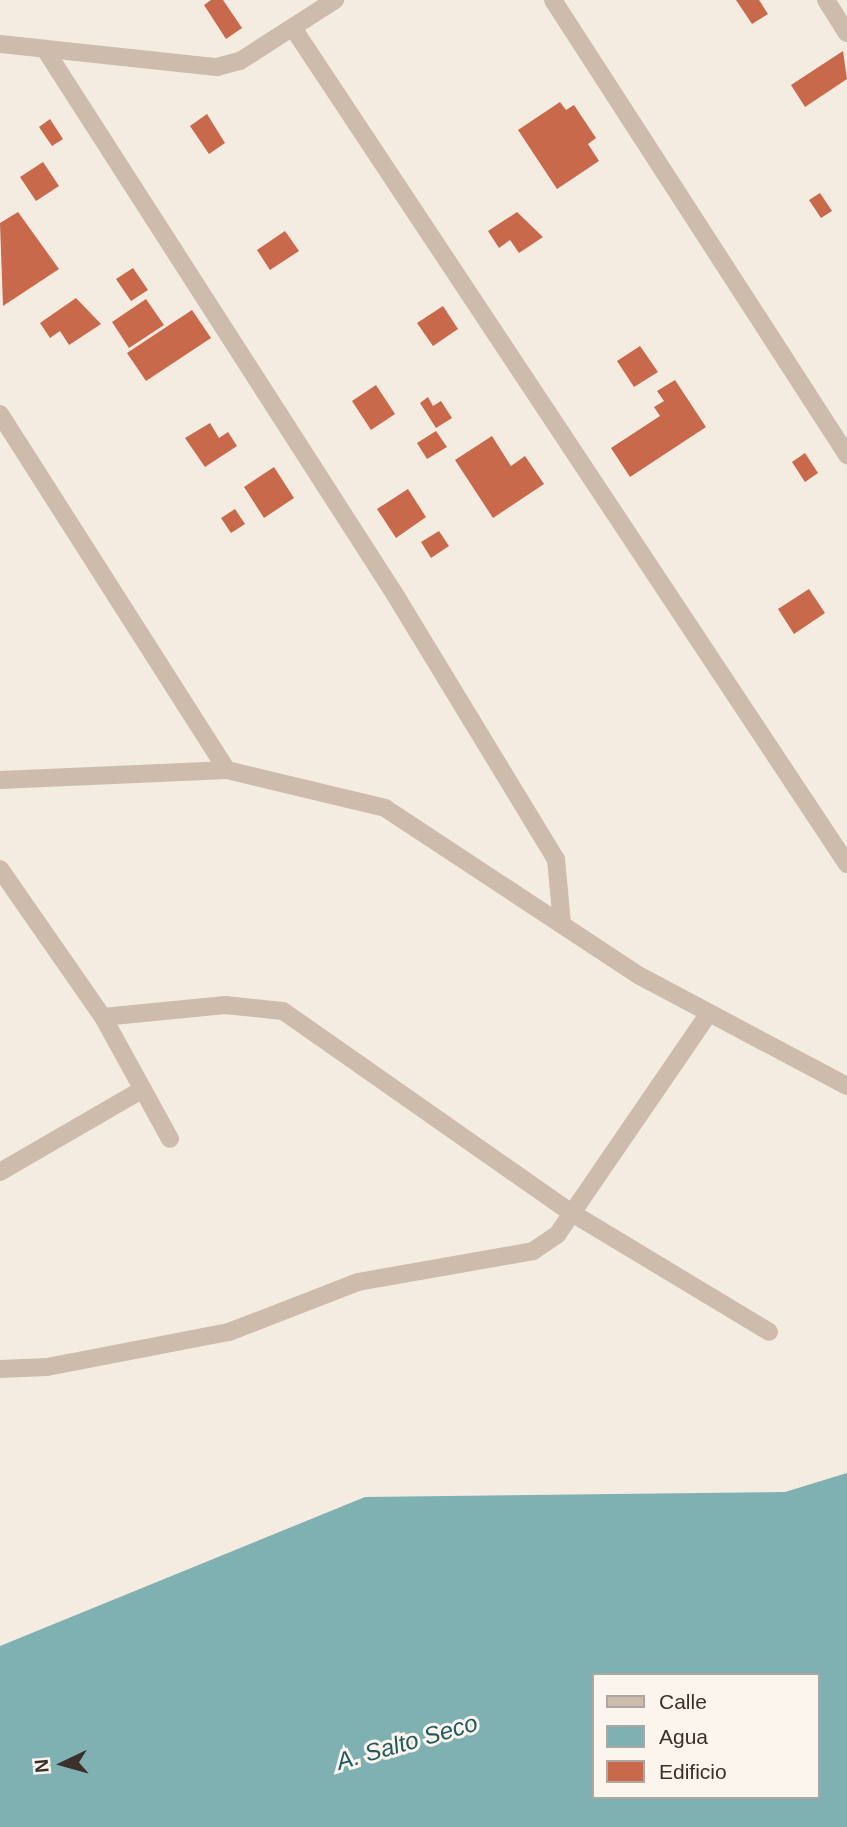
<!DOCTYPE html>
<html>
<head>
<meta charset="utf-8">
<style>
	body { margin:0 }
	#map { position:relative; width:847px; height:1827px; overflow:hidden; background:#f4ebe1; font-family:Helvetica,sans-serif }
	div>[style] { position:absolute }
	.water>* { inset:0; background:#7fb0b2 }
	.building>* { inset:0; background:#c8694b }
	.minor>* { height:18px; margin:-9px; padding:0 9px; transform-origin:9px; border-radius:9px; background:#cdbbac }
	span { translate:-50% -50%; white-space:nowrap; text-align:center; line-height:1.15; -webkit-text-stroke:6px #fbf5ee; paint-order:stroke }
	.water-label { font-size:24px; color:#1f5a5e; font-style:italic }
	.legend { position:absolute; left:592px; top:1673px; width:228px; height:126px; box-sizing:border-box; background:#fbf5ee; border:2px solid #aea6a0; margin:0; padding:9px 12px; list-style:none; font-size:21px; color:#3b302b }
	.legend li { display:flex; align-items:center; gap:14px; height:35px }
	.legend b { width:35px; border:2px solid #aea6a0 }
	.north { position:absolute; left:28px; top:1729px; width:70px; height:70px; -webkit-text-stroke:5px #fbf5ee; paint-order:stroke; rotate:265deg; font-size:19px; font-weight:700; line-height:28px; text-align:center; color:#3b302b }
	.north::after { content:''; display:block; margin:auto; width:24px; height:32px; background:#3b302b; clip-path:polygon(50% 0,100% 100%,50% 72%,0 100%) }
</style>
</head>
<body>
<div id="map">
	<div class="water">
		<i style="clip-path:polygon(evenodd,847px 1473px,847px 1827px,0 1827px,0 1646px,365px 1497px,785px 1492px,847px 1473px,593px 1675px,817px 1675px,817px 1797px,593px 1797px,593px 1675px)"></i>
	</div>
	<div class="building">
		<i style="clip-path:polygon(211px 0,223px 0,242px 28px,226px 39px,204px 5px)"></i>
		<i style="clip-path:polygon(736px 0,759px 0,768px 14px,752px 24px)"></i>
		<i style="clip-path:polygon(843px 51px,847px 79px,805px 107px,791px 85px)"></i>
		<i style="clip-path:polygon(560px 102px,566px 110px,574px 105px,596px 138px,588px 144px,599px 161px,557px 189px,518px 130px)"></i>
		<i style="clip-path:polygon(207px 114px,225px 143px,209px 154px,190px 126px)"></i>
		<i style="clip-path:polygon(50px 119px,63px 139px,52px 146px,39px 127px)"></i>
		<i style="clip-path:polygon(43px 162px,59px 186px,36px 201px,20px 177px)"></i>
		<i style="clip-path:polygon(820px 193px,832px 211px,821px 218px,809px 200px)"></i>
		<i style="clip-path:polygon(18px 212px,59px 269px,3px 306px,0 223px)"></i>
		<i style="clip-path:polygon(517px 212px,543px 237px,519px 253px,510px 240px,499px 248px,488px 231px)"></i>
		<i style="clip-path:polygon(285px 231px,299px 251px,270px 270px,257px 250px)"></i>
		<i style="clip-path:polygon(133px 268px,148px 290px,131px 301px,116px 279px)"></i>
		<i style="clip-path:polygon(76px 298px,101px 324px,69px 345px,60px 331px,50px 338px,40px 323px)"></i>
		<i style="clip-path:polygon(146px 299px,164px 325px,129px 348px,112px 322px)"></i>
		<i style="clip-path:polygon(443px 306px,458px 329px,433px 346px,417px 323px)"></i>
		<i style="clip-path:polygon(192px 310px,211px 338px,146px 381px,127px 353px)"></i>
		<i style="clip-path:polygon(640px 346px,658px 372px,634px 387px,617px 361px)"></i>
		<i style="clip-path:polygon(675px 380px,706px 427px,630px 477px,611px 448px,660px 416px,654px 407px,664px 401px,657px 391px)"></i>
		<i style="clip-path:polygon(376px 385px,395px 414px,371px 430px,352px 401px)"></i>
		<i style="clip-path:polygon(428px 397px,433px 406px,441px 401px,452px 418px,436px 428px,420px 403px)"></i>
		<i style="clip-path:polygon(210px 423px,219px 438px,228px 432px,237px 446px,205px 467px,185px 438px)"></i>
		<i style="clip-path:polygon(436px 431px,447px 447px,427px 459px,417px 443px)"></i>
		<i style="clip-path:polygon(492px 436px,511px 466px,525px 456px,544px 484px,493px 518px,455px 460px)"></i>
		<i style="clip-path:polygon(805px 453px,818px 473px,805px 482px,792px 462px)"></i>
		<i style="clip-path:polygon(274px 467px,294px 498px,264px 518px,244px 487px)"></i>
		<i style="clip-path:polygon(408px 489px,426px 517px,396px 538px,377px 509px)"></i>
		<i style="clip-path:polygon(235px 509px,245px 524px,231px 533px,221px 518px)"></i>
		<i style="clip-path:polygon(439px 531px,449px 546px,431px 558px,421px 542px)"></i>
		<i style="clip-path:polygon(809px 589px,825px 613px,794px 634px,778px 609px)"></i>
	</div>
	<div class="minor">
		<i style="left:553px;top:0;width:542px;rotate:57.13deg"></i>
		<i style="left:826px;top:0;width:39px;rotate:58deg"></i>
		<i style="left:293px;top:28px;width:1003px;rotate:56.47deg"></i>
		<i style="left:0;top:44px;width:218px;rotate:6.1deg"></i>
		<i style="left:217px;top:67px;width:24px;rotate:-15deg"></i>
		<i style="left:240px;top:61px;width:113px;rotate:-32.7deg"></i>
		<i style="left:46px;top:51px;width:644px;rotate:57.3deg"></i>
		<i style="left:394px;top:593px;width:311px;rotate:58.7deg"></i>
		<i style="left:556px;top:859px;width:65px;rotate:84.7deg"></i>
		<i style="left:0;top:414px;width:422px;rotate:57.5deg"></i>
		<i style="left:0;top:780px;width:227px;rotate:-2.5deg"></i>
		<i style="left:227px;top:770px;width:163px;rotate:13.5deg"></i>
		<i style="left:385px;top:808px;width:305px;rotate:33.4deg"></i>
		<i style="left:640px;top:976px;width:234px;rotate:28deg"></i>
		<i style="left:0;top:869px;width:180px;rotate:55.2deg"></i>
		<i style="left:103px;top:1017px;width:139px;rotate:61.2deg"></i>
		<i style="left:103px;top:1017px;width:123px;rotate:-5.6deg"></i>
		<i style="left:225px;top:1005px;width:58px;rotate:5.9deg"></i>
		<i style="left:283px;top:1011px;width:353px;rotate:35deg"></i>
		<i style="left:572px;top:1213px;width:230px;rotate:31.1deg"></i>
		<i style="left:0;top:1172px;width:165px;rotate:-30.1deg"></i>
		<i style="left:0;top:1369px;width:47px;rotate:-2.4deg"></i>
		<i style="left:47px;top:1367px;width:185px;rotate:-10.9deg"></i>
		<i style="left:229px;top:1332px;width:138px;rotate:-21.2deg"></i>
		<i style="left:358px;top:1282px;width:178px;rotate:-10deg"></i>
		<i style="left:533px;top:1251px;width:29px;rotate:-34deg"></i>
		<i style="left:557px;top:1235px;width:269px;rotate:-55.6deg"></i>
	</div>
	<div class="water-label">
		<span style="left:407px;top:1742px;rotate:-16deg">A. Salto Seco</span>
	</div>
	<ul class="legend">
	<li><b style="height:9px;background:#cdbbac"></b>Calle</li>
	<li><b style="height:19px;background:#7fb0b2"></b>Agua</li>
	<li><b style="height:19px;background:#c8694b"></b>Edificio</li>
	</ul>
	<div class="north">N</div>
</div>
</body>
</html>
